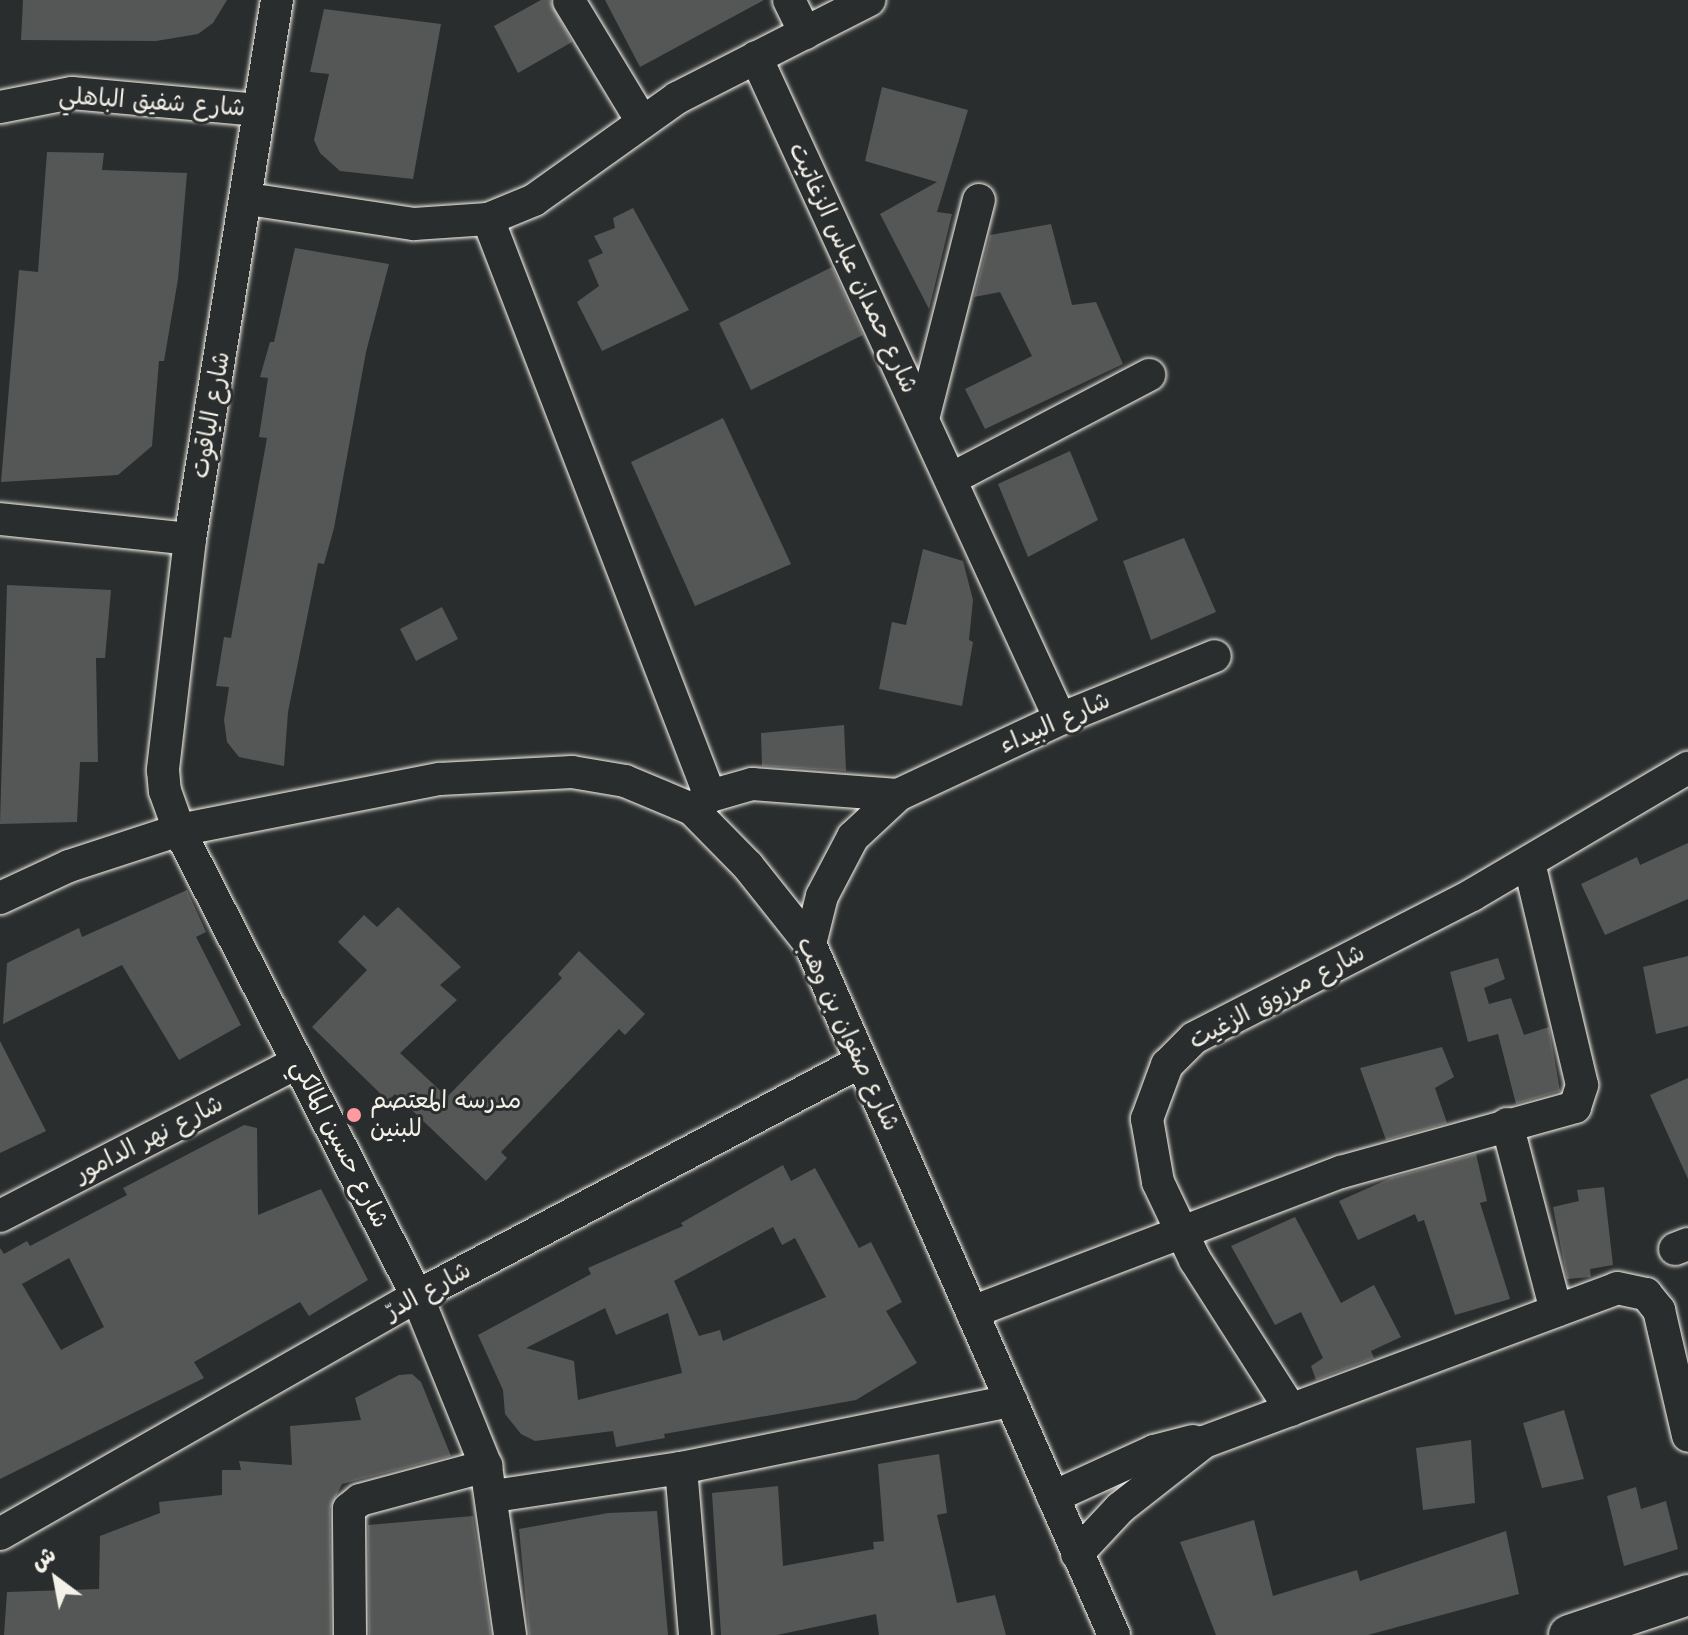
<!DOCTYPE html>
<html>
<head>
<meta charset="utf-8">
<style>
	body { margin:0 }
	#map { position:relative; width:1688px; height:1635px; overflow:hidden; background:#2a2d2e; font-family:"Comic Neue","Playpen Sans Arabic",sans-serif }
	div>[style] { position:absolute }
	.building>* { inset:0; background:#555756 }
	.roads { filter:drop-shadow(0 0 2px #f4f1e8) drop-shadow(0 0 2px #f4f1e8) }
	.minor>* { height:32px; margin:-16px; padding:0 16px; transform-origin:16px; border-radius:16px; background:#2a2d2e }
	.tertiary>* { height:40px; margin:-20px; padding:0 20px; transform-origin:20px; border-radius:20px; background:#2a2d2e }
	.dots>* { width:22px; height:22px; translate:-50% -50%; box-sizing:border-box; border:4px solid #2a2d2e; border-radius:50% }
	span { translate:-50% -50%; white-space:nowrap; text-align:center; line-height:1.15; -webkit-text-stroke:6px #2a2d2e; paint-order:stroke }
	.street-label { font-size:24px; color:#f4f1e8 }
	.poi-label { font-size:24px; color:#f4f1e8 }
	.left { translate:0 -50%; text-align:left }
	.north { position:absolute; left:16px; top:1539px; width:80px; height:80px; -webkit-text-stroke:6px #2a2d2e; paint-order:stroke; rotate:328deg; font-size:22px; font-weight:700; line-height:32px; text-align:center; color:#f4f1e8 }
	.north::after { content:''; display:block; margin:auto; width:28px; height:36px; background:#f4f1e8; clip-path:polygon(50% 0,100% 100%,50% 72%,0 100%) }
</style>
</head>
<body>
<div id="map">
	<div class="building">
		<i style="clip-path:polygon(23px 0,227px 0,213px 23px,198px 34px,156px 41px,21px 40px)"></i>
		<i style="clip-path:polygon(541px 0,550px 0,572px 42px,518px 73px,494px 26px)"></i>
		<i style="clip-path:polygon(605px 0,764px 0,640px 67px)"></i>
		<i style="clip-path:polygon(324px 9px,441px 24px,413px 179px,340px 171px,320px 153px,314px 140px,329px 74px,310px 72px)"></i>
		<i style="clip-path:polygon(882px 87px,968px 110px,937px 212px,952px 214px,929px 309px,880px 214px,937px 182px,865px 161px)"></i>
		<i style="clip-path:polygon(47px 152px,104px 153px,102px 170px,187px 173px,178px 279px,164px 361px,159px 361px,152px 446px,118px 475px,1px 482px,19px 270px,38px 272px)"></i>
		<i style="clip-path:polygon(633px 208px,689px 310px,602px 351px,577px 302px,599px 286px,588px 260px,603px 253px,594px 236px,615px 228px,613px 218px)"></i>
		<i style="clip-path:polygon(1051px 224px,1072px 305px,1096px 302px,1123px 364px,985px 429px,965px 389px,1032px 356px,1000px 292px,974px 297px,990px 235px)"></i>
		<i style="clip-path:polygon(295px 248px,389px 264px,366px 352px,334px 528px,324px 564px,318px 563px,288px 712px,284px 766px,239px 757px,227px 742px,224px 720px,229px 687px,216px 686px,224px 637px,231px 638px,267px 438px,259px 437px,268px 378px,260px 377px,270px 342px,274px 342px)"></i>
		<i style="clip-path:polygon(832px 267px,863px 335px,751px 390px,719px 323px)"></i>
		<i style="clip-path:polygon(723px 418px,791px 564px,695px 606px,631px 462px)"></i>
		<i style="clip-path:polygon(1070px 451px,1098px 520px,1028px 557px,998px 484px)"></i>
		<i style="clip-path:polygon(1184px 538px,1216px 612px,1151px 640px,1123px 561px)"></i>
		<i style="clip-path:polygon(923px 549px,963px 561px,973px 600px,969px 640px,973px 642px,962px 706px,879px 689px,892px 622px,906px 625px)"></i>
		<i style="clip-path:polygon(7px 585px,111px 590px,105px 658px,96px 658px,98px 762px,80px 762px,77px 822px,0 824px)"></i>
		<i style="clip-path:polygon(442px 607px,458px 639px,416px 661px,400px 629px)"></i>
		<i style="clip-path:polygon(844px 725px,846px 771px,762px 766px,761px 733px)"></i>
		<i style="clip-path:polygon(1688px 843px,1688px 899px,1605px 935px,1581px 884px,1637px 857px,1640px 865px)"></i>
		<i style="clip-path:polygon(187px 890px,206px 932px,196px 937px,241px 1025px,179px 1060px,122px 965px,3px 1024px,7px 963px,79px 928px,82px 937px)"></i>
		<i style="clip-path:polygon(398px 907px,461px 967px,440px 985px,457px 1000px,400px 1053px,447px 1097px,562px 978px,558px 974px,579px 951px,645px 1014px,625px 1035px,619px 1029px,501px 1152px,507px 1158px,486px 1181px,395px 1094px,388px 1101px,312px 1027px,367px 970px,338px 942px,364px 915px,377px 927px)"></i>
		<i style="clip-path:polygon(1688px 956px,1688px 1026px,1656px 1034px,1643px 967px)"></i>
		<i style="clip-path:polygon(1498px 958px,1505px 979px,1484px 988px,1489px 1004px,1511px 998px,1524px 1035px,1549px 1027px,1560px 1091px,1516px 1104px,1498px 1034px,1468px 1042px,1450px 972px)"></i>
		<i style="clip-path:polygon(0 1041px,46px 1131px,0 1153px)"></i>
		<i style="clip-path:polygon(1442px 1047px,1454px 1077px,1435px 1088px,1447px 1123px,1386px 1140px,1360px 1068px)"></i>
		<i style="clip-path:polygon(1688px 1078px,1688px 1179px,1650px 1095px)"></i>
		<i style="clip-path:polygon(evenodd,244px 1125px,257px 1128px,258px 1215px,321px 1189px,368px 1280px,309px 1316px,300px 1302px,194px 1362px,204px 1378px,0 1479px,0 1248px,4px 1254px,27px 1241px,30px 1246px,127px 1195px,123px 1188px,244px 1125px,69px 1258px,104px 1327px,61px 1350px,22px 1284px,69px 1258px)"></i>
		<i style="clip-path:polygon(1476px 1154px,1487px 1201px,1480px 1203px,1510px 1299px,1455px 1315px,1424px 1220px,1418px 1222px,1415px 1214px,1358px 1240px,1339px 1201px,1391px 1178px)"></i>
		<i style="clip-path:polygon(evenodd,783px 1165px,791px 1181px,815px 1168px,859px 1248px,871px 1242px,902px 1302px,886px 1311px,917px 1363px,856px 1400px,664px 1434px,665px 1438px,616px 1447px,613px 1431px,535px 1441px,521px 1434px,505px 1414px,503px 1390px,478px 1335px,591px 1274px,588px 1268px,683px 1226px,681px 1223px,783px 1165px,773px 1227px,782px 1245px,795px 1238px,826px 1297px,723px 1341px,720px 1330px,699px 1336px,674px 1281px,773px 1227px,783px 1165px,605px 1308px,616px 1335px,668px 1313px,682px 1373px,578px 1400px,574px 1361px,526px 1348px,605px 1308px)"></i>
		<i style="clip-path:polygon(1604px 1187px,1613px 1265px,1590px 1269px,1591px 1277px,1567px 1279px,1553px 1207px,1579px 1201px,1577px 1190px)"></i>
		<i style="clip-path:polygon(1295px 1217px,1341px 1303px,1374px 1285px,1401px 1337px,1371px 1351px,1374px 1358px,1316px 1380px,1311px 1366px,1323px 1358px,1301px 1312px,1275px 1325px,1231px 1246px)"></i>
		<i style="clip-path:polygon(412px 1374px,421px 1382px,451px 1456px,342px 1484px,330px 1509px,331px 1635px,4px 1635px,7px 1592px,99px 1589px,100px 1536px,160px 1513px,159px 1502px,222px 1495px,222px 1470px,241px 1470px,239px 1461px,292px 1465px,290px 1426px,361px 1420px,355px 1398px,399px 1375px)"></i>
		<i style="clip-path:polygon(1564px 1410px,1584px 1479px,1542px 1488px,1523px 1423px)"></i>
		<i style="clip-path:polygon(1471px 1440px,1475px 1503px,1423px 1510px,1416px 1448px)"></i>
		<i style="clip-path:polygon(939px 1454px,947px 1513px,937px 1515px,957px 1603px,995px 1595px,1006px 1635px,879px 1635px,876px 1614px,777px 1635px,721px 1635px,712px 1493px,778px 1486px,783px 1566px,874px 1549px,873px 1542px,884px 1541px,878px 1464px)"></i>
		<i style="clip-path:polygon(1636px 1487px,1641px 1509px,1666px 1501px,1678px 1549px,1624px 1566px,1607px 1496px)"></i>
		<i style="clip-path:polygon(657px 1511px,668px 1635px,529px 1635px,519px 1529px,608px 1513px)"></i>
		<i style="clip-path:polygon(473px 1516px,491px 1635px,369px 1635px,368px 1525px)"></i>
		<i style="clip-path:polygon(1254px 1520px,1273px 1596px,1357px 1570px,1360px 1581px,1506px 1531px,1519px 1594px,1368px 1635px,1216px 1635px,1180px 1542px)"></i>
	</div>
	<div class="roads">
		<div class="minor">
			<i style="left:277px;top:0;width:546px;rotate:99.17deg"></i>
			<i style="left:190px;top:539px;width:233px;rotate:96.7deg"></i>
			<i style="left:163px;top:770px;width:21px;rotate:85deg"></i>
			<i style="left:165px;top:791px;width:41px;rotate:70.3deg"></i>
			<i style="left:179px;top:830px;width:523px;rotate:62.95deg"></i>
			<i style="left:417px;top:1296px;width:183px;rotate:67.9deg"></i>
			<i style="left:486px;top:1466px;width:171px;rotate:81.9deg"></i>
			<i style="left:789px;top:0;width:37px;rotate:64deg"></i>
			<i style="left:569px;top:1px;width:139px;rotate:58.8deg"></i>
			<i style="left:756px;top:57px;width:728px;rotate:65.33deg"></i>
			<i style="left:0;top:107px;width:73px;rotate:-11deg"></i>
			<i style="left:72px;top:93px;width:187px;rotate:5.2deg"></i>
			<i style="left:248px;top:199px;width:168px;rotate:8.6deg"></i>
			<i style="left:414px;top:224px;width:74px;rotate:-3.9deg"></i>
			<i style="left:488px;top:219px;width:50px;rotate:-22.4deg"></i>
			<i style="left:534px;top:200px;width:176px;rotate:-35.5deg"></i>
			<i style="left:677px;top:98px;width:216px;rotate:-27deg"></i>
			<i style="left:488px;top:219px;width:618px;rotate:68.96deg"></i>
			<i style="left:923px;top:419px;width:226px;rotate:-75.7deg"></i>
			<i style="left:951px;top:479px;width:224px;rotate:-27.7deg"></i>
			<i style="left:0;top:519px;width:191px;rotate:6deg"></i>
			<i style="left:695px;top:807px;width:19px;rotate:-36deg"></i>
			<i style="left:710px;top:796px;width:44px;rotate:-15.9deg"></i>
			<i style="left:752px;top:784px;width:146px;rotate:4.3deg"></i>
			<i style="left:0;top:898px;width:76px;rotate:-24.9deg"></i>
			<i style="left:69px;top:866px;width:116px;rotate:-18.1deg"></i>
			<i style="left:179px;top:830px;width:266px;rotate:-11.1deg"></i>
			<i style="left:440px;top:779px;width:132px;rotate:-3deg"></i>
			<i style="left:572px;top:772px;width:54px;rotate:9.6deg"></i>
			<i style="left:625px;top:781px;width:73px;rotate:22.7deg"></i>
			<i style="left:692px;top:809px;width:80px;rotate:45.5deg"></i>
			<i style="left:748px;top:866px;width:100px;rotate:51.5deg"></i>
			<i style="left:810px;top:944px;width:755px;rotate:66.25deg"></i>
			<i style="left:810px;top:944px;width:49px;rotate:-76deg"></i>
			<i style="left:822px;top:896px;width:67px;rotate:-62.3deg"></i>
			<i style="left:853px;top:837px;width:62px;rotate:-43deg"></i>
			<i style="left:898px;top:795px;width:179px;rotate:-25.1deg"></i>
			<i style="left:1060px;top:719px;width:167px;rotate:-22.1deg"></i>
			<i style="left:1507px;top:1124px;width:193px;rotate:75.3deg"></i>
			<i style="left:0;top:1216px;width:335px;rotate:-27.3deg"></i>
			<i style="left:1675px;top:1249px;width:14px;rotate:-21deg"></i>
			<i style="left:972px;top:1312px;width:395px;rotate:-20.8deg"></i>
			<i style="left:1341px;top:1172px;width:243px;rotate:-15.5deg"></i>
			<i style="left:1575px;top:1107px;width:23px;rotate:-72deg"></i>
			<i style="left:1582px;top:1085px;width:229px;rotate:-103.4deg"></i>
			<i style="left:1291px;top:1410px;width:178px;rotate:-122.6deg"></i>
			<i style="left:1195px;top:1260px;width:86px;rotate:-115.4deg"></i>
			<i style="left:1158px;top:1182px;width:64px;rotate:-99.9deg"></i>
			<i style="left:1147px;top:1119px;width:58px;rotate:-69.7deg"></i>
			<i style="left:1167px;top:1065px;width:38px;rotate:-45deg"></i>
			<i style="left:1194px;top:1038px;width:313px;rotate:-27.2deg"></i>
			<i style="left:1472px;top:895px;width:251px;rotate:-30.5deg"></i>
			<i style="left:681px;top:1468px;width:168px;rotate:85.2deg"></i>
			<i style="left:494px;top:1496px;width:189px;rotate:-8.5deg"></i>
			<i style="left:681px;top:1468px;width:337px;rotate:-11.5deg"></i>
			<i style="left:1053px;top:1497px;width:111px;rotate:-24.5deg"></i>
			<i style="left:1154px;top:1451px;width:40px;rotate:-14.4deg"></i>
			<i style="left:0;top:1534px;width:480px;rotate:-29.7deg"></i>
			<i style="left:417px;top:1296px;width:503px;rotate:-27.84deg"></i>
			<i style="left:1077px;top:1554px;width:63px;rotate:-46.9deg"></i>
			<i style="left:1120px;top:1508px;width:107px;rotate:-38.2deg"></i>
			<i style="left:1204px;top:1442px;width:441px;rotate:-20.4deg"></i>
			<i style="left:1617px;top:1288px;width:30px;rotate:12deg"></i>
			<i style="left:1646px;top:1294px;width:21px;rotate:51deg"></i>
			<i style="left:1659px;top:1310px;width:129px;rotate:77deg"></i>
			<i style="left:350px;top:1635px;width:126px;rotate:-90.5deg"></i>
			<i style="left:349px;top:1509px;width:14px;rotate:-39deg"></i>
			<i style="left:360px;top:1500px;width:131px;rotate:-15.1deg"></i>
		</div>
		<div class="tertiary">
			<i style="left:1569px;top:1635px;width:126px;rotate:-18.6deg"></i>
		</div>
	</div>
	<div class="dots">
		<i style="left:354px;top:1115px;background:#ff9aa2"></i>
	</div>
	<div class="street-label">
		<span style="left:152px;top:102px;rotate:4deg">شارع شفيق الباهلي</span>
		<span style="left:853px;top:268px;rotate:65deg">شارع حمدان عباس الزغاتيت</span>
		<span style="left:211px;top:415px;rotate:-80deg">شارع الياقوت</span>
		<span style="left:1055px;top:723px;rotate:-24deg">شارع البيداء</span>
		<span style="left:1277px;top:997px;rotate:-28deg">شارع مرزوق الزغيت</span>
		<span style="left:848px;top:1034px;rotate:65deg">شارع صفوان بن وهب</span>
		<span style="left:149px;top:1139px;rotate:-27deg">شارع نهر الدامور</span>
		<span style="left:340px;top:1144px;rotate:63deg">شارع حسين المالكي</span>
		<span style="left:428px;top:1291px;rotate:-29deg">شارع الدرّ</span>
	</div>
	<div class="poi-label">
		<span class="left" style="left:370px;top:1115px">مدرسه المعتصم<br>للبنين</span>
	</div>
	<div class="north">ش</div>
</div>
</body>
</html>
